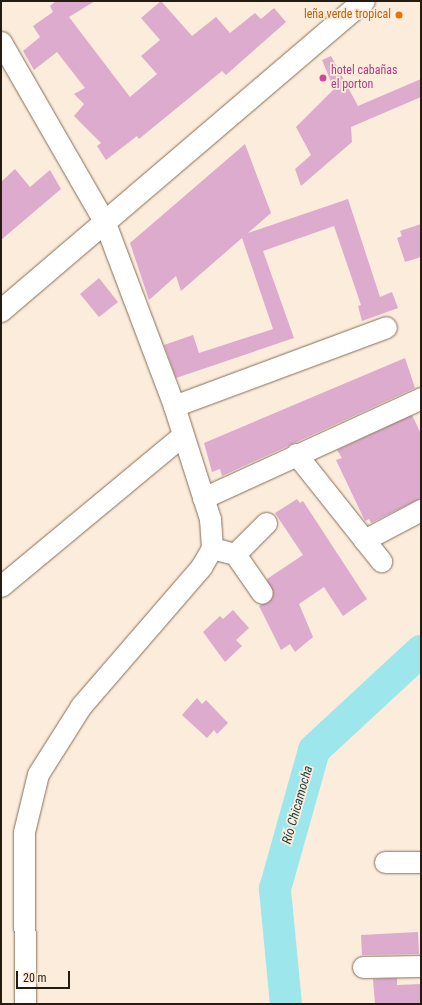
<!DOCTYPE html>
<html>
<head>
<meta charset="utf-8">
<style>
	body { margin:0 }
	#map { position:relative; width:422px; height:1005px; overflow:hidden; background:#fcecdc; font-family:"Roboto Condensed",sans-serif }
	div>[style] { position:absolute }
	.river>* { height:32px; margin:-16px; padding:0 16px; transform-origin:16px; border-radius:16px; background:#9de7ec }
	.building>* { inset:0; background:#ddabce }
	.roads { filter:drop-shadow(0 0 1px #856e56) drop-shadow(0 0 1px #856e56) }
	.street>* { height:21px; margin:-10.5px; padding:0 10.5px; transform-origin:10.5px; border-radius:10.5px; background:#fff }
	.secondary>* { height:22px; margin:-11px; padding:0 11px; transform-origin:11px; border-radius:11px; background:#fff }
	.dots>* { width:11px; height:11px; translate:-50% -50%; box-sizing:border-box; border:2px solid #fcecdc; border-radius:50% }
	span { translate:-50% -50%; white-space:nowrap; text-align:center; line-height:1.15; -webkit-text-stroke:3.5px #fcecdc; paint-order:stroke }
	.food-label { font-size:12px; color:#c56008 }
	.right { translate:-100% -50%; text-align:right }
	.hotel-label { font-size:12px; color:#b23c85 }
	.left { translate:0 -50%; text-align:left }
	.water-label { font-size:13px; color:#1c4143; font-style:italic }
	.frame { position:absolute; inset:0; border:2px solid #241b11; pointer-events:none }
	.scale { position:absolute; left:16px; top:971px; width:54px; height:18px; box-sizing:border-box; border:2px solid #241b11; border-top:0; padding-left:5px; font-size:12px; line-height:14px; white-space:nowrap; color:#241b11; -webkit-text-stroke:3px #fcecdc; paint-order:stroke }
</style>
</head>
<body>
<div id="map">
	<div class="river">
		<i style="left:286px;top:1004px;width:116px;rotate:-95.5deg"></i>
		<i style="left:275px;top:889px;width:144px;rotate:-74.3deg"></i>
		<i style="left:314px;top:750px;width:146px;rotate:-42.8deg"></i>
	</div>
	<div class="building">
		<i style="clip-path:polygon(56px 1px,95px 1px,69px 17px,130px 97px,157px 74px,141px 56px,160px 40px,141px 18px,161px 1px,192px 36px,216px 17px,230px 33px,255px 13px,261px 19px,274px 8px,286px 22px,226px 75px,222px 71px,139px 139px,137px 136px,106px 160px,97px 146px,101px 143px,74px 116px,84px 104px,74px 94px,85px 88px,57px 52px,34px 70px,23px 51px,40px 37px,33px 26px,53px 12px,50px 6px)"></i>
		<i style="clip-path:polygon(331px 56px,358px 106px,421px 79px,421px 97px,351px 127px,352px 142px,301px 186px,295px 169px,311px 155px,296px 127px,334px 89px,322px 60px)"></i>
		<i style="clip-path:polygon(245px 144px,271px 213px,248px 233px,348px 199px,380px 297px,392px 292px,398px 308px,362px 321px,358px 306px,361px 305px,334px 226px,263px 251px,294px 338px,176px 378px,164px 345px,193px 335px,199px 353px,273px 329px,242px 238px,181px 291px,176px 276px,149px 300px,130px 243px)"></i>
		<i style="clip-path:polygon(15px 169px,30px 187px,50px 170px,61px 189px,1px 240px,1px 182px)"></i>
		<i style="clip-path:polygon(421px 224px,421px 257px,405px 262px,397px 238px,402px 236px,400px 231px)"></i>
		<i style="clip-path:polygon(99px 278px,118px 302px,99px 317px,80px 294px)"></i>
		<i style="clip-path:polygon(405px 358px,415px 388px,222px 476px,220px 469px,212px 472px,204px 443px)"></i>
		<i style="clip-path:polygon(412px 415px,421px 434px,421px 498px,371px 523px,369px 519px,365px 521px,336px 460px,342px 458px,337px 450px)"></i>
		<i style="clip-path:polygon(297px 499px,300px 503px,303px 501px,367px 599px,343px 616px,324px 587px,299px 604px,313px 637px,295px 652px,290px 644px,281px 650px,259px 606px,273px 597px,267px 579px,303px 555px,275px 513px)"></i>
		<i style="clip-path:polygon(233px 610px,249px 628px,236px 640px,242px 646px,225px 662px,203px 632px,220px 616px,223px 619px)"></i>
		<i style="clip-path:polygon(197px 698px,202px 704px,206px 700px,228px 723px,217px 734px,214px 730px,207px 738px,182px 715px)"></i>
		<i style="clip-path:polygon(418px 932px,419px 954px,362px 955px,361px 935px)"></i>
		<i style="clip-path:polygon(397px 978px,397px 985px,421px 984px,421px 1004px,375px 1004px,373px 979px)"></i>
	</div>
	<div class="roads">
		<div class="street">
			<i style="left:1px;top:42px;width:209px;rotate:60.1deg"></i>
			<i style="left:105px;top:223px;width:196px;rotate:69.3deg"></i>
			<i style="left:174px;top:406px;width:119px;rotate:72.3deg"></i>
			<i style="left:210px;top:519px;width:29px;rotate:86deg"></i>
			<i style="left:212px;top:548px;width:22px;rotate:120deg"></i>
			<i style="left:201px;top:567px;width:184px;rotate:130.8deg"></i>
			<i style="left:81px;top:706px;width:80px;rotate:122.3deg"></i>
			<i style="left:38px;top:774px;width:60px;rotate:103.6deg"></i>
			<i style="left:24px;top:832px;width:172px;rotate:89.7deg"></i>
			<i style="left:174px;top:406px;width:226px;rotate:-20.4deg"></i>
			<i style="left:296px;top:454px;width:137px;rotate:51.5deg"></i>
			<i style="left:203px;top:498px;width:240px;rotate:-24.6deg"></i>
			<i style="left:364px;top:540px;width:64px;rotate:-27.8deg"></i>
			<i style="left:212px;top:548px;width:24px;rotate:15deg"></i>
			<i style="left:235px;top:554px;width:47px;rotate:55.3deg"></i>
			<i style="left:235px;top:554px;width:44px;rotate:-45deg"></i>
			<i style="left:1px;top:586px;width:236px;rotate:-39.7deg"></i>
			<i style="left:385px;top:862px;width:36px"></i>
			<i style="left:363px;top:967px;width:58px;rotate:-1deg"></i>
		</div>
		<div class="secondary">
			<i style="left:1px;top:311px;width:477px;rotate:-40.5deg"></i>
		</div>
	</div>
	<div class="dots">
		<i style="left:399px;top:15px;background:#e8710a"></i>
		<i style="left:323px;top:78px;background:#d1479c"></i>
	</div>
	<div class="food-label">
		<span class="right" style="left:391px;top:15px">leña verde tropical</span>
	</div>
	<div class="hotel-label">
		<span class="left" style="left:331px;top:78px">hotel cabañas<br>el porton</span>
	</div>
	<div class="water-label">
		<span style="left:298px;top:805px;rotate:-74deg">Río Chicamocha</span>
	</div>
	<div class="frame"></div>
	<div class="scale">20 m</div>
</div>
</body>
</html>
